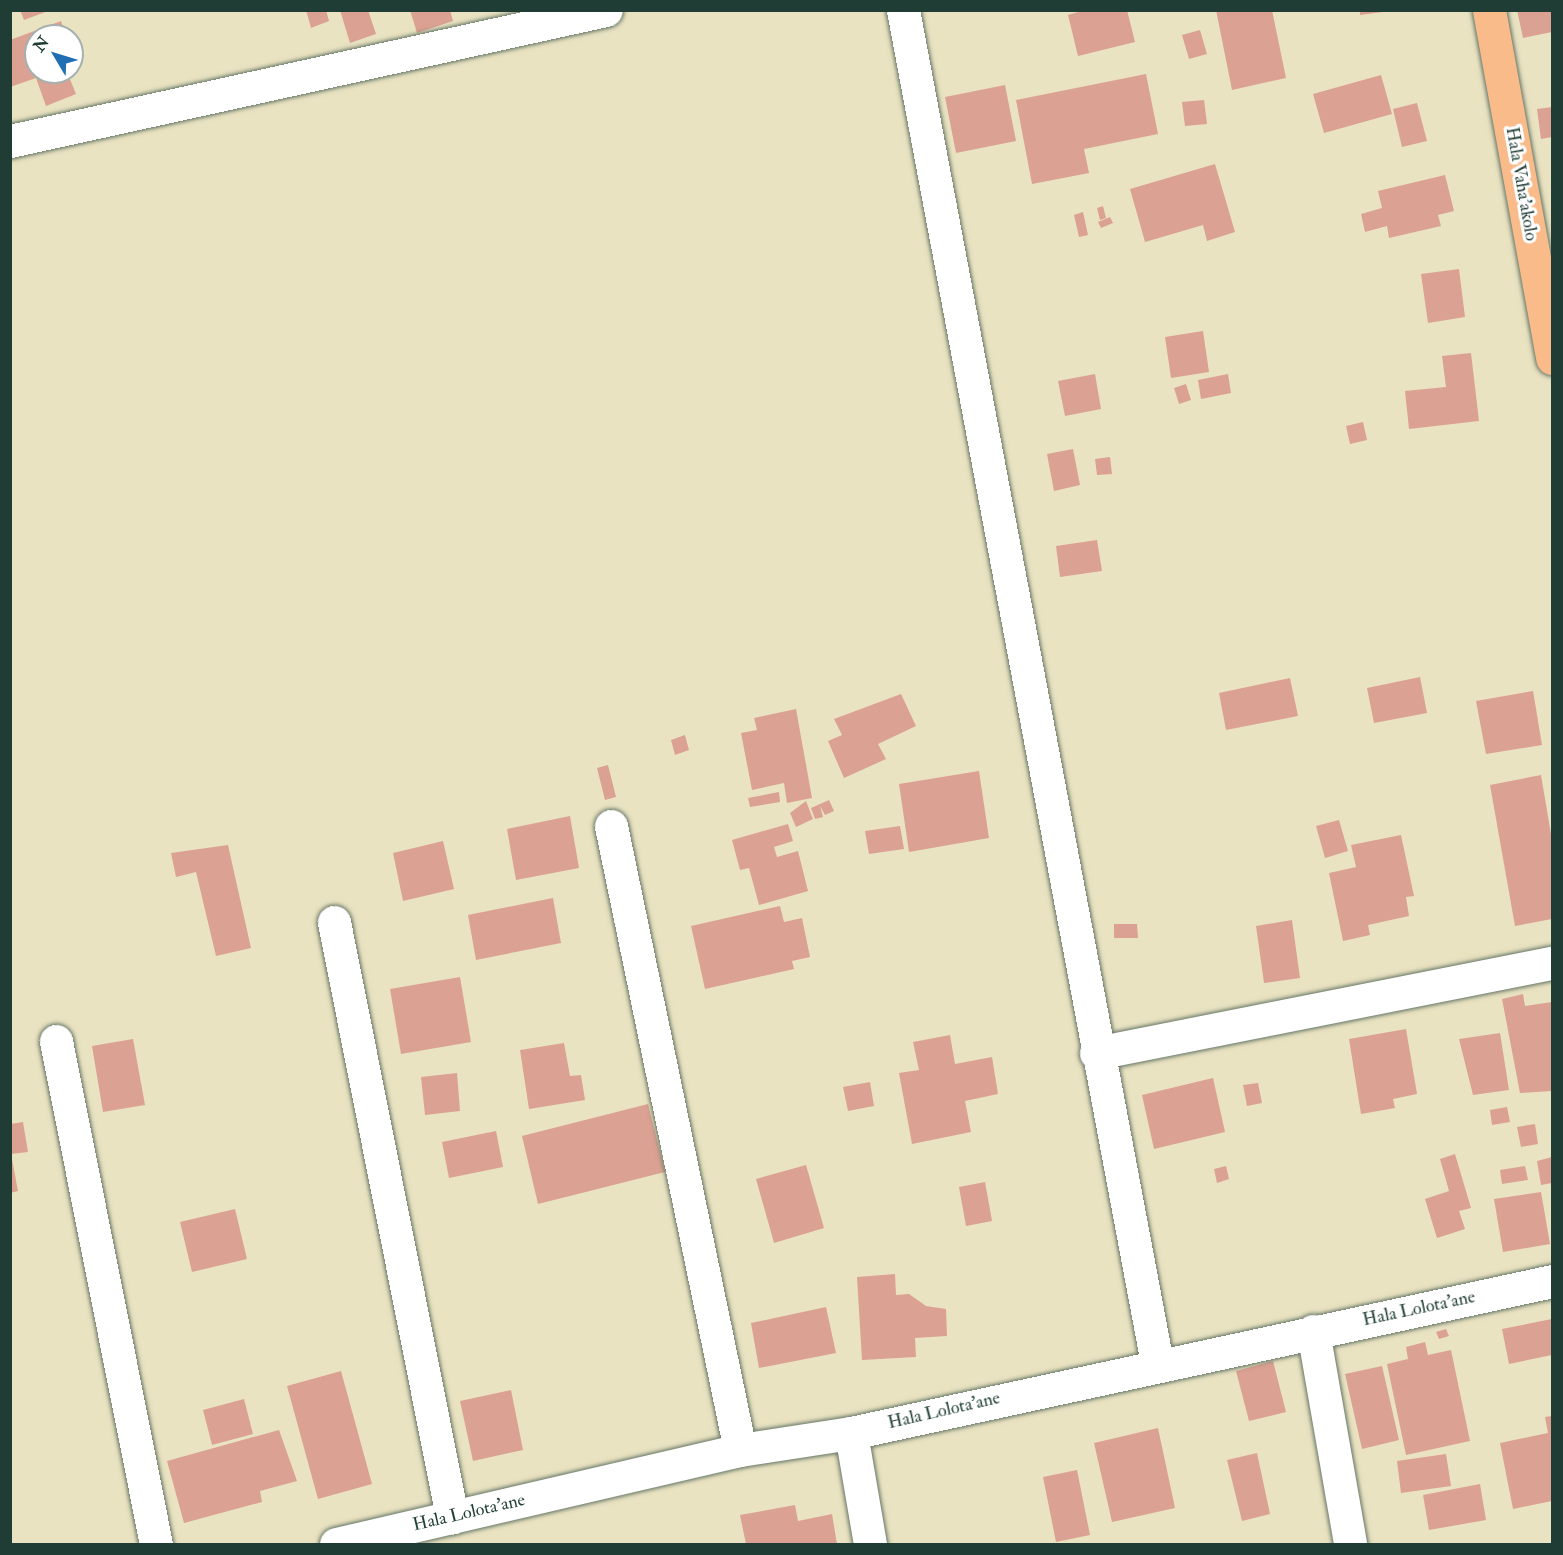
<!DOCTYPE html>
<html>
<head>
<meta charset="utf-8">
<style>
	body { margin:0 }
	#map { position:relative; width:1563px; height:1555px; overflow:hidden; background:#eae3c2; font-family:"IM FELL Double Pica",serif }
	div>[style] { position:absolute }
	.building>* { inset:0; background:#dba193 }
	.roads { filter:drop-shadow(0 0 2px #676) drop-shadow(0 0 2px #676) }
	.minor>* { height:33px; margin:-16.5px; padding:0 16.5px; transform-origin:16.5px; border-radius:16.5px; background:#fff }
	.major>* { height:33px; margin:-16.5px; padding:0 16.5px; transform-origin:16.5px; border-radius:16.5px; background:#fabb8b }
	span { translate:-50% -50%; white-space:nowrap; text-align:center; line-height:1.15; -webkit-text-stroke:6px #fff; paint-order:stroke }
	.street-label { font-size:18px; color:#1f3d34 }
	.frame { position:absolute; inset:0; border:12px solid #1f3d34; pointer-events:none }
	.north { position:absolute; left:24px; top:24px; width:60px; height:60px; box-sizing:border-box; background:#fff; border:2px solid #a5b1ae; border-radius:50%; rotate:308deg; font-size:16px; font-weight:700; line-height:24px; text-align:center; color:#1f3d34 }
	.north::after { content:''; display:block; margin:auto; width:21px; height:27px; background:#1f6fb2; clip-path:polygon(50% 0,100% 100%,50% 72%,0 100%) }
</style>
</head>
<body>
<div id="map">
	<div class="building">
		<i style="clip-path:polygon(20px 10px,48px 10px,48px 11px,24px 20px)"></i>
		<i style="clip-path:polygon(306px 10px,326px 10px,329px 21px,311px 28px)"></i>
		<i style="clip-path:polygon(340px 10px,368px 10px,376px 34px,350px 43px)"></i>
		<i style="clip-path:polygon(410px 10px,450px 10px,453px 21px,417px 33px)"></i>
		<i style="clip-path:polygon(1085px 10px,1127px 10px,1135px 42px,1078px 56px,1068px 15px)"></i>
		<i style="clip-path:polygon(1216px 10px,1272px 10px,1286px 78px,1232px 90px)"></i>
		<i style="clip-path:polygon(1360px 10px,1383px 10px,1383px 12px,1360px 15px)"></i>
		<i style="clip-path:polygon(1517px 10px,1552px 10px,1552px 32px,1523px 38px)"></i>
		<i style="clip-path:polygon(61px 21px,66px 36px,36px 36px,36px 72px,67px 72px,76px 94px,46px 106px,36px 78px,10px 87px,10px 40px)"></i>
		<i style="clip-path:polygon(1200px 30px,1207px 54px,1189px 59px,1182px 35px)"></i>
		<i style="clip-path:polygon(1146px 74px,1158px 134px,1084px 149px,1089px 173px,1032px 184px,1016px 100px)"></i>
		<i style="clip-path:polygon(1381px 75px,1392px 114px,1324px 133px,1313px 94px)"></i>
		<i style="clip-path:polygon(1005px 85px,1016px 141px,956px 153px,945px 97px)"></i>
		<i style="clip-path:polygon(1204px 100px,1207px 124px,1185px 126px,1182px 102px)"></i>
		<i style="clip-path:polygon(1417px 103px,1427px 141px,1402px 147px,1393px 109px)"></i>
		<i style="clip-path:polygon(1552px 107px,1552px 137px,1541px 139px,1537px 109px)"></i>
		<i style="clip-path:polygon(1215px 164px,1235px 232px,1207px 241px,1203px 225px,1145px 242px,1130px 189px)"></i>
		<i style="clip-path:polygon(1445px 175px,1454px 211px,1438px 215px,1441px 226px,1389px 238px,1387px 226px,1365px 232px,1361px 214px,1382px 208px,1378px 191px)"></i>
		<i style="clip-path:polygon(1103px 206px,1106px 218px,1100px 220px,1097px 208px)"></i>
		<i style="clip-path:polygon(1083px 212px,1088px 235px,1079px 237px,1074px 215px)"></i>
		<i style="clip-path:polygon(1110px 217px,1113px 223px,1101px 228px,1098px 222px)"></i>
		<i style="clip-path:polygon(1459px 269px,1465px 317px,1428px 323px,1421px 274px)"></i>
		<i style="clip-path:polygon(1203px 331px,1209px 372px,1171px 378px,1165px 337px)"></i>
		<i style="clip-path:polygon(1471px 353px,1479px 421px,1409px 429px,1405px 391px,1446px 387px,1442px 356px)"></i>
		<i style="clip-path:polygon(1095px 374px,1101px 409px,1065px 416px,1058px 381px)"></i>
		<i style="clip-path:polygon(1228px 374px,1231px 393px,1201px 399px,1198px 380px)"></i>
		<i style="clip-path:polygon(1186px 384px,1191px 400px,1179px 404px,1174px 388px)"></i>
		<i style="clip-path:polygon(1363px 422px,1367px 440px,1350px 444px,1346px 426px)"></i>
		<i style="clip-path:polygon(1073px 449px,1080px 485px,1054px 491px,1047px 454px)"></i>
		<i style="clip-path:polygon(1110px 457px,1112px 474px,1097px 475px,1095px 459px)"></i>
		<i style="clip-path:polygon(1097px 540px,1102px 571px,1060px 577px,1056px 546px)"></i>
		<i style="clip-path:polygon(1420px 677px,1427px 713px,1374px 723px,1367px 688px)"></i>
		<i style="clip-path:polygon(1290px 678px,1298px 716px,1226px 730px,1219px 693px)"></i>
		<i style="clip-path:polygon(1533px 691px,1542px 745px,1486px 754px,1476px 701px)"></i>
		<i style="clip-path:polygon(901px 694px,916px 726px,878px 744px,886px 759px,844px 778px,828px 741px,842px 735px,834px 719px)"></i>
		<i style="clip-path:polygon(796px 709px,812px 798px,787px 803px,784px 783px,752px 790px,741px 733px,757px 730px,754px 718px)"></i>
		<i style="clip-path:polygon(685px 735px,689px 750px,675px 755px,671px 740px)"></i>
		<i style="clip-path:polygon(608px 765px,616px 797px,605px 800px,597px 768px)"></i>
		<i style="clip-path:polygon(979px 771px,989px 838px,909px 852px,899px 784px)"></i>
		<i style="clip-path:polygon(1541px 775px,1552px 840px,1552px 919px,1515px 926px,1490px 785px)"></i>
		<i style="clip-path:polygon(779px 792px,780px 802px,750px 807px,748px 798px)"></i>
		<i style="clip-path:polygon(829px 800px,834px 811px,825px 815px,820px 806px,823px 817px,815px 819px,811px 808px)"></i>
		<i style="clip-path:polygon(806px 801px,813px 819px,796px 827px,790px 813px)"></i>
		<i style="clip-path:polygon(570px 816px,579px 868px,516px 880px,507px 829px)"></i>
		<i style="clip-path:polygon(1339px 820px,1348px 851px,1325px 858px,1316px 826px)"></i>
		<i style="clip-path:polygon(788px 824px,793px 841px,774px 847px,777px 857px,798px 851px,808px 891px,759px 905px,749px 868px,740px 870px,732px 840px)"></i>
		<i style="clip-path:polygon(900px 826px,904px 849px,869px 854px,865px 831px)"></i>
		<i style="clip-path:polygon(1401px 835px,1414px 896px,1406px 897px,1409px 916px,1368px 925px,1370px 935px,1343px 941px,1329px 873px,1356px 867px,1351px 845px)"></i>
		<i style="clip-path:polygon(443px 841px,454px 889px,403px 901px,393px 853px)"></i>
		<i style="clip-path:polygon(228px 845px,251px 948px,216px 956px,196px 872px,176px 877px,171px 853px)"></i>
		<i style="clip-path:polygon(553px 898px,561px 943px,476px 960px,468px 915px)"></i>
		<i style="clip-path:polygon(780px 906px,784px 922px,802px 918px,810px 957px,792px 961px,794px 969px,705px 989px,691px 926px)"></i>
		<i style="clip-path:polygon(1292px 920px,1300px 978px,1264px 983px,1256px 926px)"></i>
		<i style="clip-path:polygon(1114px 924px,1137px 924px,1138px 938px,1114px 938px)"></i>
		<i style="clip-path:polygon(460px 977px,471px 1042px,401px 1054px,390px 989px)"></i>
		<i style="clip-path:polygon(1523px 994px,1525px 1006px,1552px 1002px,1552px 1091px,1520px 1093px,1502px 999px)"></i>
		<i style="clip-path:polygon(1406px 1029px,1417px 1094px,1393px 1099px,1395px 1108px,1361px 1114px,1349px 1039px)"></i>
		<i style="clip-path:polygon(1500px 1033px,1509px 1090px,1473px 1095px,1459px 1039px)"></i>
		<i style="clip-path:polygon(950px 1035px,955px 1064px,992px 1057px,998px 1094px,965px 1101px,971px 1132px,912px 1144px,899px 1073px,919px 1070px,913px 1042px)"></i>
		<i style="clip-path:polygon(133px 1039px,145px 1105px,103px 1112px,92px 1046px)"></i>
		<i style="clip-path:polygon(564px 1043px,570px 1076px,581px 1075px,585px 1100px,529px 1109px,520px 1050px)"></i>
		<i style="clip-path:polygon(457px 1073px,460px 1111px,425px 1115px,421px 1077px)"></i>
		<i style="clip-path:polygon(1213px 1078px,1225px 1132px,1154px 1149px,1142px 1095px)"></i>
		<i style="clip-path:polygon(870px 1082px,874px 1106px,848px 1111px,843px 1087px)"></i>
		<i style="clip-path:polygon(1258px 1083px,1262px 1103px,1247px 1106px,1243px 1085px)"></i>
		<i style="clip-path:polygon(648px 1104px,665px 1172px,538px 1204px,522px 1136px)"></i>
		<i style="clip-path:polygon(1507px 1107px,1510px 1122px,1492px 1125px,1490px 1110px)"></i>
		<i style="clip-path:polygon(23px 1122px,28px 1152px,11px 1154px,18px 1191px,10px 1193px,10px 1124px)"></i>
		<i style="clip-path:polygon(1535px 1124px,1538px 1144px,1521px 1147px,1517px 1127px)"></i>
		<i style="clip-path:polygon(496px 1131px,503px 1167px,449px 1178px,442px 1142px)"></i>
		<i style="clip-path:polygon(1455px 1154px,1471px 1208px,1459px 1211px,1465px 1229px,1437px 1238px,1425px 1199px,1449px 1191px,1440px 1159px)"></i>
		<i style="clip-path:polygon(1552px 1157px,1552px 1183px,1541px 1185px,1537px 1161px)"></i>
		<i style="clip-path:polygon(806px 1165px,824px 1228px,774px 1243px,756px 1179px)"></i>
		<i style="clip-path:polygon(1226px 1166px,1229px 1179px,1217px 1183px,1214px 1169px)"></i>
		<i style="clip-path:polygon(1525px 1166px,1528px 1180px,1502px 1184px,1500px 1170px)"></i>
		<i style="clip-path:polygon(985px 1182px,992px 1221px,966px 1226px,959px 1187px)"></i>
		<i style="clip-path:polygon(1541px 1192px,1550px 1244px,1503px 1252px,1494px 1199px)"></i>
		<i style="clip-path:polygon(235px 1209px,247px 1259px,192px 1272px,180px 1222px)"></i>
		<i style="clip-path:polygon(895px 1274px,896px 1295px,909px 1294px,926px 1306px,946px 1309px,947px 1336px,915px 1338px,916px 1357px,862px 1360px,857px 1277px)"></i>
		<i style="clip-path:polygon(826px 1307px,836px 1353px,759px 1368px,751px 1323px)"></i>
		<i style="clip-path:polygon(1552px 1319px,1552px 1355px,1509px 1364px,1502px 1329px)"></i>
		<i style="clip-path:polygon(1446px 1329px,1449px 1336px,1439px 1339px,1436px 1332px)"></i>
		<i style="clip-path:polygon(1425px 1342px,1428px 1355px,1451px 1350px,1470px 1441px,1406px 1455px,1387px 1364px,1408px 1359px,1406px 1347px)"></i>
		<i style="clip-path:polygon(1273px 1361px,1286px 1412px,1249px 1421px,1236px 1371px)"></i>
		<i style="clip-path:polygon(1382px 1366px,1399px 1440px,1362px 1449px,1345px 1374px)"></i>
		<i style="clip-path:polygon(341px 1371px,372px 1484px,318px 1499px,287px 1386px)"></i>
		<i style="clip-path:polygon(511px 1390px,523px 1450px,473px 1461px,460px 1401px)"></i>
		<i style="clip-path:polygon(244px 1399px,253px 1434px,212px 1445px,203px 1410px)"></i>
		<i style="clip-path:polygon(1552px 1416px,1552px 1501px,1513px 1509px,1500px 1443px,1548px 1433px,1545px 1417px)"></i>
		<i style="clip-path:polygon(1158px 1428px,1175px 1508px,1112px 1522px,1094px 1443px)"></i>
		<i style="clip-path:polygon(279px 1430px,297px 1481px,260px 1491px,262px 1502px,184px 1523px,167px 1461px)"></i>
		<i style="clip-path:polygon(1257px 1453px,1270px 1514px,1242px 1521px,1227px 1460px)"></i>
		<i style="clip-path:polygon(1446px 1454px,1451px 1486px,1401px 1493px,1397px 1461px)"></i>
		<i style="clip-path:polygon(1077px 1470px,1090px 1535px,1056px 1542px,1043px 1477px)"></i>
		<i style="clip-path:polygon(1480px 1484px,1486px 1520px,1429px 1530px,1423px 1495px)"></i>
		<i style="clip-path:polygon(795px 1505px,798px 1521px,832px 1514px,837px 1544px,746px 1544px,740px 1515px)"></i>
	</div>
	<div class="roads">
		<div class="minor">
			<i style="left:903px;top:10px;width:1377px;rotate:79.37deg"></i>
			<i style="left:10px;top:141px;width:610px;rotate:-12.4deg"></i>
			<i style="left:611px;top:826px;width:637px;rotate:78.32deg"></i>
			<i style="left:334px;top:922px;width:607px;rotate:78.78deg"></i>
			<i style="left:56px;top:1041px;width:513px;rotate:78.76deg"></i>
			<i style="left:1096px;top:1053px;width:465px;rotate:-11.2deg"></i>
			<i style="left:1313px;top:1331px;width:216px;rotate:80.1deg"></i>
			<i style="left:851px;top:1433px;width:113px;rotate:80.3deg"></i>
			<i style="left:336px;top:1544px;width:415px;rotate:-13.1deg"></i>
			<i style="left:740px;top:1450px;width:112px;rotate:-8.7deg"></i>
			<i style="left:851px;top:1433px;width:717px;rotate:-12.23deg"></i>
		</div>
		<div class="major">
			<i style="left:1489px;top:10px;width:354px;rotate:79.7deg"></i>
		</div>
	</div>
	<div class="street-label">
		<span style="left:1521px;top:184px;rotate:80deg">Hala Vaha'akolo</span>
		<span style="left:1419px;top:1309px;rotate:-12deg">Hala Lolota'ane</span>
		<span style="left:944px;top:1411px;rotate:-13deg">Hala Lolota'ane</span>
		<span style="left:469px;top:1513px;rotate:-13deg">Hala Lolota'ane</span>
	</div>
	<div class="frame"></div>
	<div class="north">N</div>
</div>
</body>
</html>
